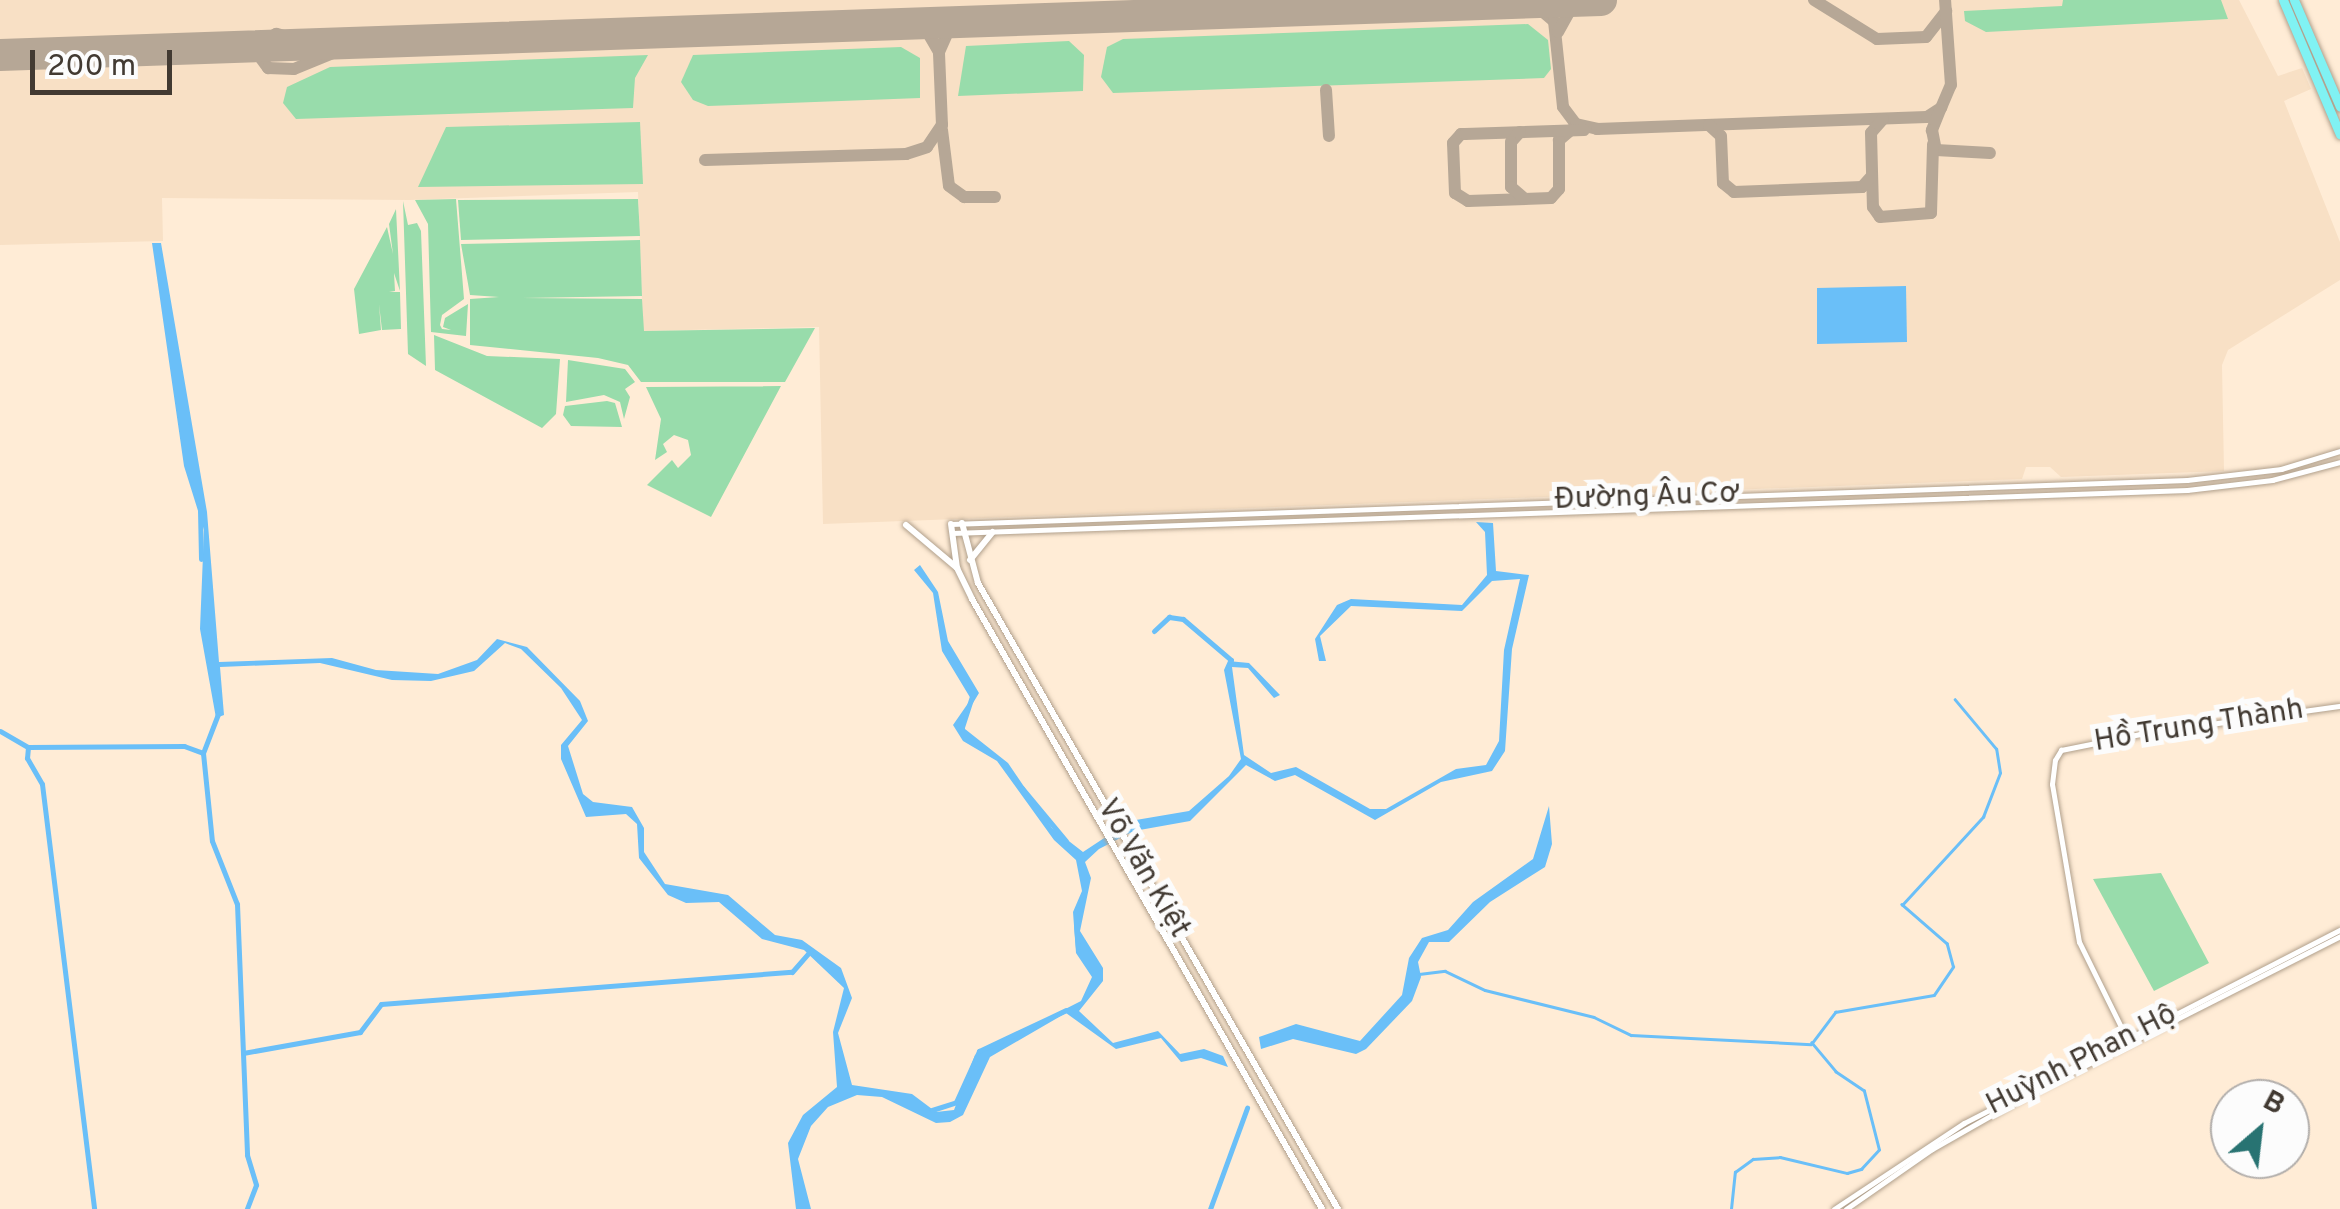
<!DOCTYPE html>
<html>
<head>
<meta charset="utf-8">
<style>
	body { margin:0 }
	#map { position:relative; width:2340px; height:1209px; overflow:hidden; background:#ffecd6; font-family:Overpass,sans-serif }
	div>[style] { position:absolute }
	.built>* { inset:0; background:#f8e0c5 }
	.green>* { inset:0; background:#98dcab }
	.water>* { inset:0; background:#6abff8 }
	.stream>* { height:2.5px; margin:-1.25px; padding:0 1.25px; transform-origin:1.25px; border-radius:1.25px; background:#6abff8 }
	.canal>* { height:5px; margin:-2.5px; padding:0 2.5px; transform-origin:2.5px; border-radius:2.5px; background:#6abff8 }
	.taxiway>* { height:12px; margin:-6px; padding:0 6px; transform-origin:6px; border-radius:6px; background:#b6a796 }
	.runway>* { height:32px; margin:-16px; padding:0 16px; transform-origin:16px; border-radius:16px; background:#b6a796 }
	.roads { filter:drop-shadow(0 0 2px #b1a08c) drop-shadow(0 0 2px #b1a08c) }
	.tertiary>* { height:5px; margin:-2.5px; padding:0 2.5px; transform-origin:2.5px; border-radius:2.5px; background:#fff }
	.secondary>* { height:6px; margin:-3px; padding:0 3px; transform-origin:3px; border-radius:3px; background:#fff }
	.trunk>* { height:9px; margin:-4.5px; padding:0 4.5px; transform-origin:4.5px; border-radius:4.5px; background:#80f2f3 }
	span { translate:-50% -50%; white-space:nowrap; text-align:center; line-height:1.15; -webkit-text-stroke:10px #fcfcfc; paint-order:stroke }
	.street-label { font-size:30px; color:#423a32 }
	.north { position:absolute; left:2210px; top:1079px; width:100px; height:100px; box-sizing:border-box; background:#fcfcfc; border:2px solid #b2aeab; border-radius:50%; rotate:28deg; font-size:28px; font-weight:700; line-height:40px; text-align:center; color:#423a32 }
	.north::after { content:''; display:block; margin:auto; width:35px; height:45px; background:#287372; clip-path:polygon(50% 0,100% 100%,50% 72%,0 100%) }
	.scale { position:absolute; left:30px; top:50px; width:142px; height:45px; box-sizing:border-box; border:5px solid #423a32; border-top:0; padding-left:12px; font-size:30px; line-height:35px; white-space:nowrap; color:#423a32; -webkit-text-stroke:8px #fcfcfc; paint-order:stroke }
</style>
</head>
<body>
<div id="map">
	<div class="built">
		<i style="clip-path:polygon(0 0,2239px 0,2278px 76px,2302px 68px,2311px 89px,2284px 101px,2340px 242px,2340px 280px,2228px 350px,2222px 365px,2224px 471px,2061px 477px,2050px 467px,2026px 467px,2022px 479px,823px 524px,819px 327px,643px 331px,638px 192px,409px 200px,162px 198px,163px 241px,0 245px)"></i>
	</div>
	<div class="green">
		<i style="clip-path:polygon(2063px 0,2221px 0,2228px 19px,1986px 32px,1965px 21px,1964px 11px,2062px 6px)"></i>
		<i style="clip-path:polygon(1528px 24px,1548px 40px,1551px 69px,1544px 78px,1113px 93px,1101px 77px,1107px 47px,1123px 39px)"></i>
		<i style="clip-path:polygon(1069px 41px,1084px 55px,1083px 91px,958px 96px,966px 46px)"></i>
		<i style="clip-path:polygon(901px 47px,920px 58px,920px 98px,708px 106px,693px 100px,681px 82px,693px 55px)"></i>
		<i style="clip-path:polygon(648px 55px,635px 78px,633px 108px,296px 119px,283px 103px,287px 87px,330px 67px)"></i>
		<i style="clip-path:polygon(640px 122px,643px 184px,418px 187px,446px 127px)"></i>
		<i style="clip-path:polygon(456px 199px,464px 299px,442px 315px,440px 325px,442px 329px,451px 330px,443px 327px,445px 318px,468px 304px,466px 336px,431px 332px,428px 224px,415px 200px)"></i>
		<i style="clip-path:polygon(638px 199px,640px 236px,461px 240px,458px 200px)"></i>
		<i style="clip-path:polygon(403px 201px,408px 225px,417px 223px,421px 231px,426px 366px,408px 354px)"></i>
		<i style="clip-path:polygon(396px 209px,400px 291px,394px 273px,395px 291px,389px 292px,400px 292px,401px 329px,382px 330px,379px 304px,381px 330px,359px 334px,354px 289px,387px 227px,393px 254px,389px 224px)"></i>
		<i style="clip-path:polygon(640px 240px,642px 296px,522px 298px,642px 299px,644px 331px,815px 328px,785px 382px,641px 382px,628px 365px,598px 358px,470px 345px,470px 299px,499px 297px,470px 295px,461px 244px)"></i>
		<i style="clip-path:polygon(434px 335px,487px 356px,560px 359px,556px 414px,542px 428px,435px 370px)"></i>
		<i style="clip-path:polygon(568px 360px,625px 369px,635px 382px,625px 389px,630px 397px,624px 419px,620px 402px,604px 395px,566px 402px)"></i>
		<i style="clip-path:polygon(781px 386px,711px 517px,647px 485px,672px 460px,678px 468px,691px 455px,688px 440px,674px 435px,663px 444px,667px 452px,655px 460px,661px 419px,646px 387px)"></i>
		<i style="clip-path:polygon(607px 401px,615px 403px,622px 427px,571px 426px,563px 415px,565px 406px)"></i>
		<i style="clip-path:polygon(2161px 873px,2209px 963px,2154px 991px,2093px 879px)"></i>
	</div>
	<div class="water">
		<i style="clip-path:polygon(152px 243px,161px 243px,207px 512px,219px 662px,332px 658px,376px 670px,438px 674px,477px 660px,497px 639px,527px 647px,580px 701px,588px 721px,568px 746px,583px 794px,593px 802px,632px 807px,644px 828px,644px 852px,665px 884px,728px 895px,775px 935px,802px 940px,841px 968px,852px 998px,838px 1033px,852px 1085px,912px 1094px,936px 1112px,954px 1110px,975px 1055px,1081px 1001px,1092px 977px,1076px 953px,1073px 912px,1082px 891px,1076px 860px,1054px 840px,997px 761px,963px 741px,953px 725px,971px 699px,942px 651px,933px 593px,914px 570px,920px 565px,938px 592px,948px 641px,979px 693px,964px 718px,965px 729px,1008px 763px,1052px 828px,1083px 852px,1130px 821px,1189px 811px,1229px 776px,1241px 759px,1224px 670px,1228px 661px,1249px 663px,1280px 695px,1274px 698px,1248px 668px,1232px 667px,1244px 755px,1271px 773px,1296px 767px,1370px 809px,1386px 809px,1456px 769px,1486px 765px,1499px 741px,1504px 650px,1520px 579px,1492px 581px,1462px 611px,1351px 606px,1320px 636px,1326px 661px,1319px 661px,1315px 639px,1337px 605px,1351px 599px,1462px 605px,1487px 575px,1485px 532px,1476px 522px,1493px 523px,1496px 571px,1529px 575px,1512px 649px,1505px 751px,1492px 771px,1441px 782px,1375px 820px,1295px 775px,1275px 781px,1246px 765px,1190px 821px,1134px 831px,1099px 849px,1085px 862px,1091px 878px,1080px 931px,1103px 968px,1103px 981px,1079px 1011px,1113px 1043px,1158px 1031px,1180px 1054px,1204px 1049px,1223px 1056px,1228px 1067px,1201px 1058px,1181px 1062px,1161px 1038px,1116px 1049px,1066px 1013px,990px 1057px,963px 1115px,950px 1122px,936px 1123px,882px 1097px,857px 1095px,828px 1107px,811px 1126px,798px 1159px,811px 1209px,796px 1209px,788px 1143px,803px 1115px,837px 1087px,833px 1032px,844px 988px,804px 950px,762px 939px,719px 902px,686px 903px,668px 895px,639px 858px,637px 824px,626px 814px,586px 817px,561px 759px,561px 745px,582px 720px,561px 688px,521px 649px,505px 643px,474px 671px,431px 681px,392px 680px,320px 663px,220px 667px,224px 715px,216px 718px,200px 629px,204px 530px,184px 466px)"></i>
		<i style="clip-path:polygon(1906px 286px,1907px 342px,1817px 344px,1817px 288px)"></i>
		<i style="clip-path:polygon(1549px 806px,1552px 844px,1545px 867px,1490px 902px,1449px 942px,1429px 942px,1418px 962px,1421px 977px,1412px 1001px,1366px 1049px,1356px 1054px,1293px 1039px,1261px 1049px,1259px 1037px,1296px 1024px,1360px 1041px,1402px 995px,1409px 958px,1422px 938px,1448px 930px,1473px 902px,1533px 859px)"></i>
	</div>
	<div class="stream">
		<i style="left:1419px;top:974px;width:26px;rotate:-7deg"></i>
		<i style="left:1445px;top:971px;width:44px;rotate:25.4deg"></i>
		<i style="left:1485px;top:990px;width:112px;rotate:13.9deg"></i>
		<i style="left:1594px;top:1017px;width:41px;rotate:25.9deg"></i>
		<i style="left:1631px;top:1035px;width:180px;rotate:2.9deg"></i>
		<i style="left:1731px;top:1209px;width:37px;rotate:-84deg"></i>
		<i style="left:1735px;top:1172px;width:22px;rotate:-36deg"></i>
		<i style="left:1753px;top:1159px;width:27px;rotate:-4deg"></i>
		<i style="left:1780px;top:1157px;width:69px;rotate:13.4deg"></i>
		<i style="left:1847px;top:1173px;width:15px;rotate:-16deg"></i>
		<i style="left:1861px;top:1169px;width:26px;rotate:-47deg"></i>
		<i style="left:1879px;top:1150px;width:61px;rotate:-104.3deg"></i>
		<i style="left:1864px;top:1091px;width:34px;rotate:-146deg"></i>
		<i style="left:1836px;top:1072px;width:38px;rotate:-130deg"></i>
		<i style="left:1812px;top:1043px;width:39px;rotate:-53deg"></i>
		<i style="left:1835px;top:1012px;width:100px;rotate:-9.7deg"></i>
		<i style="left:1934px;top:995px;width:34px;rotate:-56deg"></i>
		<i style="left:1953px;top:967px;width:24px;rotate:-105deg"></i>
		<i style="left:1947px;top:944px;width:60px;rotate:-139.1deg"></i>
		<i style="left:1902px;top:905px;width:120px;rotate:-47.4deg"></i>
		<i style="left:1983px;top:817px;width:47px;rotate:-68.9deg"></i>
		<i style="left:2000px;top:773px;width:24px;rotate:-99deg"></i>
		<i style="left:1996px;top:749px;width:64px;rotate:-129.9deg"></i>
	</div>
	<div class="canal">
		<i style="left:200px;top:510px;width:49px;rotate:88.8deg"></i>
		<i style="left:1154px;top:631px;width:21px;rotate:-43deg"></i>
		<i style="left:1169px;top:617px;width:14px;rotate:8deg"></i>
		<i style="left:1183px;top:619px;width:63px;rotate:40.5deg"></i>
		<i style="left:1231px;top:660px;width:6px;rotate:108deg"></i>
		<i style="left:218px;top:714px;width:42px;rotate:111deg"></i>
		<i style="left:203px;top:753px;width:88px;rotate:84.2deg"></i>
		<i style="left:212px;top:841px;width:68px;rotate:68.4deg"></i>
		<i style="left:237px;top:904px;width:251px;rotate:87.7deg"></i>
		<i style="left:247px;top:1155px;width:31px;rotate:73deg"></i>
		<i style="left:256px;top:1185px;width:26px;rotate:111deg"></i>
		<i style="left:962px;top:727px;width:32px;rotate:-72deg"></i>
		<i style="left:0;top:731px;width:32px;rotate:30deg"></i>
		<i style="left:28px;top:747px;width:156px;rotate:-0.4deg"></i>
		<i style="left:184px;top:746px;width:20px;rotate:20deg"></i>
		<i style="left:28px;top:747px;width:11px;rotate:95deg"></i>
		<i style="left:27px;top:758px;width:30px;rotate:60deg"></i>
		<i style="left:42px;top:784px;width:428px;rotate:83deg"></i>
		<i style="left:1022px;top:788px;width:69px;rotate:50.3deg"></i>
		<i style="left:1076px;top:925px;width:22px;rotate:85deg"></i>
		<i style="left:243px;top:1053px;width:119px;rotate:-10.2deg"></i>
		<i style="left:360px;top:1032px;width:35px;rotate:-53deg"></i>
		<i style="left:381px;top:1004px;width:412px;rotate:-4.5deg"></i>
		<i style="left:792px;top:972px;width:29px;rotate:-49deg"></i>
		<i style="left:932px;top:1110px;width:25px;rotate:-18deg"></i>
		<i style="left:956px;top:1102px;width:56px;rotate:-65.7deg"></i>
		<i style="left:979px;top:1051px;width:96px;rotate:-25.2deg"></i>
		<i style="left:1210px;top:1209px;width:108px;rotate:-69.9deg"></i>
	</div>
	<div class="taxiway">
		<i style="left:1814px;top:0;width:74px;rotate:31.8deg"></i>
		<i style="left:1877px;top:39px;width:49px;rotate:-2.3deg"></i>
		<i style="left:1926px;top:37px;width:33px;rotate:-52deg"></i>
		<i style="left:1514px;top:3px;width:22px;rotate:8deg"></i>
		<i style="left:1536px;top:6px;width:23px;rotate:40deg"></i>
		<i style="left:1554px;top:21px;width:86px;rotate:84deg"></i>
		<i style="left:1563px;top:107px;width:21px;rotate:53deg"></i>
		<i style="left:1576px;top:124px;width:22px;rotate:13deg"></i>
		<i style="left:1597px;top:129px;width:330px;rotate:-2.1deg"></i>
		<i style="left:1927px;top:117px;width:17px;rotate:-33deg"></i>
		<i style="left:1941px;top:108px;width:25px;rotate:-67deg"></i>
		<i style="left:1951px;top:85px;width:85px;rotate:-94deg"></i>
		<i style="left:1558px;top:32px;width:26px;rotate:-61deg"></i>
		<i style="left:1571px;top:9px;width:31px;rotate:-17deg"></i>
		<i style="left:312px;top:44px;width:37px;rotate:-164deg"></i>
		<i style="left:276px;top:34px;width:14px;rotate:150deg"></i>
		<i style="left:264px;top:41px;width:16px;rotate:104deg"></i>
		<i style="left:260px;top:57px;width:14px;rotate:54deg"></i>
		<i style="left:268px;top:68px;width:26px;rotate:2deg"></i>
		<i style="left:294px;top:69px;width:68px;rotate:-22.4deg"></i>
		<i style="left:939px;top:52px;width:22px;rotate:-66deg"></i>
		<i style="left:948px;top:32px;width:29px;rotate:-20deg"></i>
		<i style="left:1326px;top:90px;width:46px;rotate:86.3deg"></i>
		<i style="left:1940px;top:110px;width:22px;rotate:112deg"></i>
		<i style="left:1932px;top:130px;width:20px;rotate:79deg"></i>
		<i style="left:1936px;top:150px;width:54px;rotate:3.2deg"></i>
		<i style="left:1883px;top:119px;width:18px;rotate:131deg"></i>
		<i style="left:1871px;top:133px;width:74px;rotate:88.5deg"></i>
		<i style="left:1873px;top:207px;width:12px;rotate:55deg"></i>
		<i style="left:1880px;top:217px;width:51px;rotate:-4.5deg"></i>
		<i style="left:1931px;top:213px;width:69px;rotate:-88.3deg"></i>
		<i style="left:1709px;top:125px;width:16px;rotate:43deg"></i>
		<i style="left:1721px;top:136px;width:47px;rotate:87.6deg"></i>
		<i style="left:1723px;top:183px;width:14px;rotate:39deg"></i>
		<i style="left:1734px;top:192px;width:128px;rotate:-2.2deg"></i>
		<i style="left:1862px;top:187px;width:15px;rotate:-48deg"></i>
		<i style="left:942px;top:130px;width:56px;rotate:82.9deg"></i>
		<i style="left:949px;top:186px;width:19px;rotate:36deg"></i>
		<i style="left:964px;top:197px;width:31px"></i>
		<i style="left:1571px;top:130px;width:16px;rotate:140deg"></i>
		<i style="left:1559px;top:140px;width:49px;rotate:90deg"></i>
		<i style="left:1559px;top:189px;width:12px;rotate:132deg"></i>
		<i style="left:1551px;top:198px;width:83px;rotate:177.9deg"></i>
		<i style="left:1468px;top:201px;width:15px;rotate:-148deg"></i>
		<i style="left:1455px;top:193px;width:50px;rotate:-92.3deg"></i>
		<i style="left:1453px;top:143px;width:12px;rotate:-48deg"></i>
		<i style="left:1461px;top:134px;width:4px"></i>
		<i style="left:1465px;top:134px;width:119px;rotate:-1.9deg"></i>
		<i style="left:1520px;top:132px;width:13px;rotate:132deg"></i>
		<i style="left:1511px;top:142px;width:45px;rotate:90deg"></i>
		<i style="left:1511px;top:187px;width:18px;rotate:41deg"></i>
		<i style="left:705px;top:160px;width:201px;rotate:-1.7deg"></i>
		<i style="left:906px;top:154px;width:22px;rotate:-18deg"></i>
		<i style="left:927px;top:147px;width:27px;rotate:-56deg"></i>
		<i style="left:942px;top:125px;width:73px;rotate:-92.4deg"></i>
		<i style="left:939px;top:52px;width:24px;rotate:-120deg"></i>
		<i style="left:927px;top:31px;width:25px;rotate:-164deg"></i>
	</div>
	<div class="runway">
		<i style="left:0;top:55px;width:1602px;rotate:-1.97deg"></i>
	</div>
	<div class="roads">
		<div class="tertiary">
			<i style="left:951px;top:524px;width:1237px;rotate:-2.04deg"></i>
			<i style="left:2187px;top:480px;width:95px;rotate:-6.7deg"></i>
			<i style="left:2281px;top:469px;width:62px;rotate:-17deg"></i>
			<i style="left:952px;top:533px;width:1236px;rotate:-1.99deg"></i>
			<i style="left:2187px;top:490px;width:86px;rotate:-6.7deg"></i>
			<i style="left:2272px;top:480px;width:70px;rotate:-14.8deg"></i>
			<i style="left:2126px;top:1037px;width:106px;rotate:-116.3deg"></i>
			<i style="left:2079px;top:942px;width:160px;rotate:-99.7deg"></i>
			<i style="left:2052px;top:784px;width:24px;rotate:-83deg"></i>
			<i style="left:2055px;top:760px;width:12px;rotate:-59deg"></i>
			<i style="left:2061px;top:750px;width:81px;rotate:-11.4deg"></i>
			<i style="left:2140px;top:734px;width:202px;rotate:-8deg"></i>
			<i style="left:1834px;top:1209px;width:156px;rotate:-33.5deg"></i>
			<i style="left:1964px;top:1123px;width:423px;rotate:-27.2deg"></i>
			<i style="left:1846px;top:1209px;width:105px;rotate:-34.9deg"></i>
			<i style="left:1932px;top:1149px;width:112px;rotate:-29.6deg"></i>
			<i style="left:2029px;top:1094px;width:349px;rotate:-26.9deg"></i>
		</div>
		<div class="secondary">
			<i style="left:962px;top:523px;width:62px;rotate:75.1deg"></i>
			<i style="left:978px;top:583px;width:722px;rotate:60.1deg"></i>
			<i style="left:951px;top:524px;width:44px;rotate:82.2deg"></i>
			<i style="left:957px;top:568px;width:34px;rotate:64deg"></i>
			<i style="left:972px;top:599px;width:703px;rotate:60.15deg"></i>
			<i style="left:906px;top:525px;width:67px;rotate:40.1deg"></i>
			<i style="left:970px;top:560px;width:36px;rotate:-51deg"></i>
		</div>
		<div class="trunk">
			<i style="left:2283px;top:0;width:146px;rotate:67deg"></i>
			<i style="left:2294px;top:0;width:116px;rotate:66.7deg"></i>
		</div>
	</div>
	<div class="street-label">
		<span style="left:1647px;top:498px;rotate:-2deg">Đường Âu Cơ</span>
		<span style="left:2199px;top:727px;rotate:-9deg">Hồ Trung Thành</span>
		<span style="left:1142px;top:869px;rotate:60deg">Võ Văn Kiệt</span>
		<span style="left:2082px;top:1061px;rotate:-27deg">Huỳnh Phan Hộ</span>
	</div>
	<div class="north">B</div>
	<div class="scale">200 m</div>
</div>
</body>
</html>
